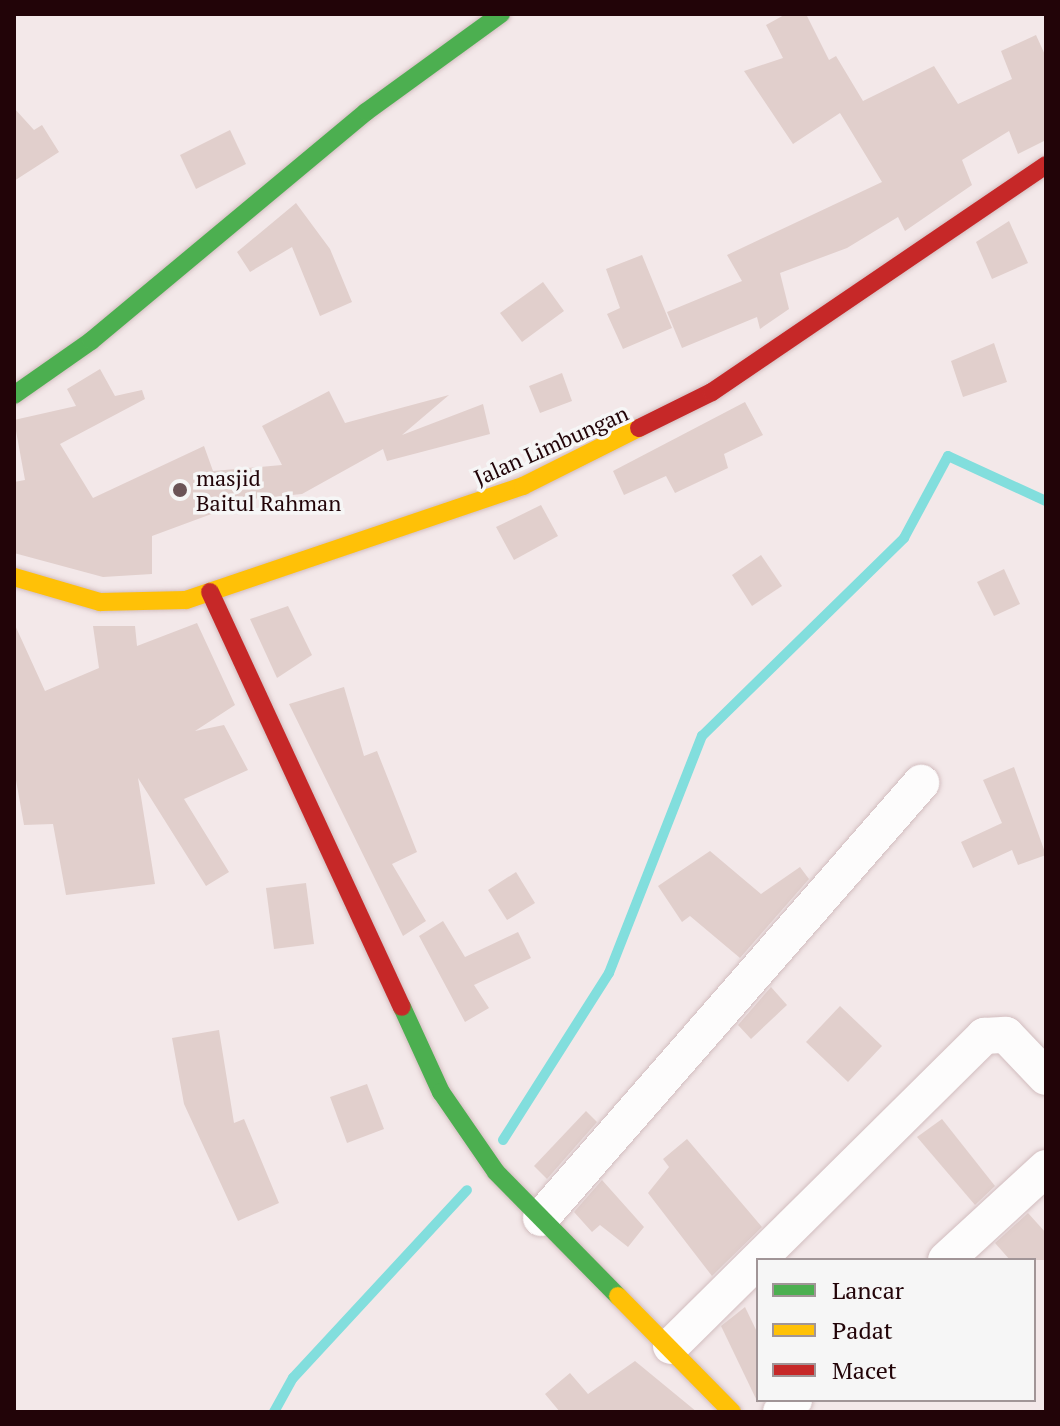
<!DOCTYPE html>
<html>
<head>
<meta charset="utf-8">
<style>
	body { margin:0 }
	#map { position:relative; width:1060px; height:1426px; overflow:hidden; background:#f3e8e9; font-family:"PT Serif",serif }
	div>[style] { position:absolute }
	.stream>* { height:10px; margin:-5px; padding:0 5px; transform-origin:5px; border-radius:5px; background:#82dedd }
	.building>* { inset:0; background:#e1cfcc }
	.roads { filter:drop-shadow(0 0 2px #d2bdbf) drop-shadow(0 0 2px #d2bdbf) }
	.street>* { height:36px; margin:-18px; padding:0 18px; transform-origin:18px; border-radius:18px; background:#fdfcfc }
	.fast>* { height:18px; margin:-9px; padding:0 9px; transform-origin:9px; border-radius:9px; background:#4caf50 }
	.slow>* { height:18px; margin:-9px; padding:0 9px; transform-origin:9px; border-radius:9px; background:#ffc107 }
	.jam>* { height:18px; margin:-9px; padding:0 9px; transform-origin:9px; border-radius:9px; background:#c62828 }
	.dots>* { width:22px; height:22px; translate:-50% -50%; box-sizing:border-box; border:4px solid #f6f6f6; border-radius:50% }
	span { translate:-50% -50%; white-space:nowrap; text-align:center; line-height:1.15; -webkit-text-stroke:7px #f6f6f6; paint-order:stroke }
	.street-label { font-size:22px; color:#220408 }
	.poi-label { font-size:22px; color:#220408 }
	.left { translate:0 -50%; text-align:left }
	.frame { position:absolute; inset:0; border:16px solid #220408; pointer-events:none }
	.legend { position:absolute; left:756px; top:1258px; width:280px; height:144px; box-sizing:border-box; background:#f6f6f6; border:2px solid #a19597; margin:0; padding:10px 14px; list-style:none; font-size:24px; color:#220408 }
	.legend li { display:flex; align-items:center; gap:16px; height:40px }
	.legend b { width:40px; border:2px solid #a19597 }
</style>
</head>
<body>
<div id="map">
	<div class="stream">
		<i style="left:503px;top:1140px;width:198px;rotate:-57.6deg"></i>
		<i style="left:609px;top:973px;width:255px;rotate:-68.6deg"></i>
		<i style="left:702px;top:736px;width:283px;rotate:-44.4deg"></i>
		<i style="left:904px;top:538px;width:93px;rotate:-61.8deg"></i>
		<i style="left:948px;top:456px;width:108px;rotate:24.7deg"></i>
		<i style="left:274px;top:1412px;width:39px;rotate:-61deg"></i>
		<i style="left:293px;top:1378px;width:256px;rotate:-47.2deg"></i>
	</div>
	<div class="building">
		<i style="clip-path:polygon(786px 14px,806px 14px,829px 60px,836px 56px,863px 101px,934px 66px,958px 104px,1012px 79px,1001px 51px,1036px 35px,1046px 57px,1046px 140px,1018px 154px,1009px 131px,962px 160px,972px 185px,905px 231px,898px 217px,847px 248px,780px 273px,789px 309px,760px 329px,757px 317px,682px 348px,667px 312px,742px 281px,727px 255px,882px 182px,840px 113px,793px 144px,744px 71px,783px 58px,766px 25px)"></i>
		<i style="clip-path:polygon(14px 108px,34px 130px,42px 125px,59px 152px,14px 181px)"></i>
		<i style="clip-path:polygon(230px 130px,246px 164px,196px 189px,180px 155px)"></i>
		<i style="clip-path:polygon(296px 203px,330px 249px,352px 302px,320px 316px,292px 247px,250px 272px,237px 252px)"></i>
		<i style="clip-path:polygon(1009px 221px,1028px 263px,992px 279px,976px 242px)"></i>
		<i style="clip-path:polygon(642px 255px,672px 328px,623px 349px,607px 314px,620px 308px,606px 269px)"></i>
		<i style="clip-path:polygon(543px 282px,564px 311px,522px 342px,500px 313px)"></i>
		<i style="clip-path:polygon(994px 343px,1007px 382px,963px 397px,951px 361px)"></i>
		<i style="clip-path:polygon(100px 369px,115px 396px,142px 390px,145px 399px,60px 444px,93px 498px,204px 446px,213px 471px,282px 465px,262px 426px,329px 391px,345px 423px,449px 395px,402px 435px,483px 404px,490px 434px,387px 461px,383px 449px,302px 494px,252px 499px,152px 536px,152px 574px,103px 577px,14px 553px,14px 482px,25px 480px,14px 420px,76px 406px,67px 389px)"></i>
		<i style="clip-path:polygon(562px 373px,572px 401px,540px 413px,529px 386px)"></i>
		<i style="clip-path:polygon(745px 402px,763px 435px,724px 454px,728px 468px,675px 493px,666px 476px,624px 495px,613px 471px)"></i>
		<i style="clip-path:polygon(541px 505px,558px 536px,514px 560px,496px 527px)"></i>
		<i style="clip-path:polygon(761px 555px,782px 586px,752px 606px,732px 575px)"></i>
		<i style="clip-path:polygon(1004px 569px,1020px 604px,994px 616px,977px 582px)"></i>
		<i style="clip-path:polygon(288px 606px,312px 655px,277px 678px,250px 619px)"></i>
		<i style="clip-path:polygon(14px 623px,45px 691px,99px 668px,93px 626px,135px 626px,137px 646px,197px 623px,235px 705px,195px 731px,224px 725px,248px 770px,184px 799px,229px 872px,206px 886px,138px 778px,155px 884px,66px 895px,53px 824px,24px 825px,14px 769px)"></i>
		<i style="clip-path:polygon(344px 687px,364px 756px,377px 751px,417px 852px,392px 864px,426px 921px,403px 936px,289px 704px)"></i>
		<i style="clip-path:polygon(1014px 767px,1046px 855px,1018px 865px,1012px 850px,973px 868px,961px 842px,1002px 823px,983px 780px)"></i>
		<i style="clip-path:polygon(710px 851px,761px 894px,800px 867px,809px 879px,740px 958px,690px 916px,682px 922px,658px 886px)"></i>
		<i style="clip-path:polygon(516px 872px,535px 903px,507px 920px,488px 890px)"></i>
		<i style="clip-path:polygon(306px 883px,314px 944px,274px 949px,266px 888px)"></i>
		<i style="clip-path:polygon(443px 921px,465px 957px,518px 932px,531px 958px,474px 985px,489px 1008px,465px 1022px,419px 936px)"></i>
		<i style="clip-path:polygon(771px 987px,787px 1005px,751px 1039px,738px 1025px)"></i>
		<i style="clip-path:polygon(840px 1006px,882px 1046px,848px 1082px,806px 1042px)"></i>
		<i style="clip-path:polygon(219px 1030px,234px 1123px,244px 1119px,279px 1203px,238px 1221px,184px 1104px,172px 1038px)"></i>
		<i style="clip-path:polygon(367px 1084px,384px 1129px,347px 1143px,330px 1097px)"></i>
		<i style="clip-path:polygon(586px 1111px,597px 1122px,547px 1179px,534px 1166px)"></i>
		<i style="clip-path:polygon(942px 1119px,995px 1186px,975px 1205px,917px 1137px)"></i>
		<i style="clip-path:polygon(687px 1139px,762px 1227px,712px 1276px,648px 1193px,669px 1167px,663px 1159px)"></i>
		<i style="clip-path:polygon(602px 1180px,644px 1227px,628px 1247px,600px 1225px,592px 1232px,574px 1212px)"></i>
		<i style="clip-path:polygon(1028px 1213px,1046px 1233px,1046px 1260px,1010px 1260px,995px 1243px)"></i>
		<i style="clip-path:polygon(745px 1307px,758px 1334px,758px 1403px,721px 1326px)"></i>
		<i style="clip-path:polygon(635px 1361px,697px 1412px,560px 1412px,545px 1394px,570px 1373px,588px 1394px)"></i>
	</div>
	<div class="roads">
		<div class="street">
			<i style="left:541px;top:1218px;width:578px;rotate:-48.86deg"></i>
			<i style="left:946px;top:1260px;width:136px;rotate:-42.6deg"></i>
			<i style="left:671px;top:1346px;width:441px;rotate:-44.7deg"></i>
			<i style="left:984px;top:1036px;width:22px;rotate:-3deg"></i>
			<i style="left:1006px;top:1035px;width:58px;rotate:46.4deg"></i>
			<i style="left:781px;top:1412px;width:18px;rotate:-43deg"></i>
		</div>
		<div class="fast">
			<i style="left:14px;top:395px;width:94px;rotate:-35deg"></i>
			<i style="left:91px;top:341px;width:358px;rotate:-39.8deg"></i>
			<i style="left:366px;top:112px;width:167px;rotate:-36deg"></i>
			<i style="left:402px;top:1007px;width:94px;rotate:65.4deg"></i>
			<i style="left:441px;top:1092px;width:97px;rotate:55.5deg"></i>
			<i style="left:496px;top:1172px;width:174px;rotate:45.5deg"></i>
		</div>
		<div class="slow">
			<i style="left:14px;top:577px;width:90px;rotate:16.2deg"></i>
			<i style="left:100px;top:602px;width:86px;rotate:-1.3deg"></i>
			<i style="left:186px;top:600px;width:356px;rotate:-18.7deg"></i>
			<i style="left:523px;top:486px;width:130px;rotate:-26.6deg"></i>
			<i style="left:618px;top:1296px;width:163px;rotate:45.5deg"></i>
		</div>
		<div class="jam">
			<i style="left:639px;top:428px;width:81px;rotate:-26.3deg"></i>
			<i style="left:712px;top:392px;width:404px;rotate:-34.2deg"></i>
			<i style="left:210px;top:592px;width:457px;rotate:65.2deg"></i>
		</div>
	</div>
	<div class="dots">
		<i style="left:180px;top:490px;background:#6b5457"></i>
	</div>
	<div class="street-label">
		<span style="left:551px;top:445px;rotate:-24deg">Jalan Limbungan</span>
	</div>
	<div class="poi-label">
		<span class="left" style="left:196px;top:490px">masjid<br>Baitul Rahman</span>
	</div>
	<div class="frame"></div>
	<ul class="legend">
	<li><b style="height:10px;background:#4caf50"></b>Lancar</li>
	<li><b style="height:10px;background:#ffc107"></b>Padat</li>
	<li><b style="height:10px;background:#c62828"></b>Macet</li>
	</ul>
</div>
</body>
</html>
